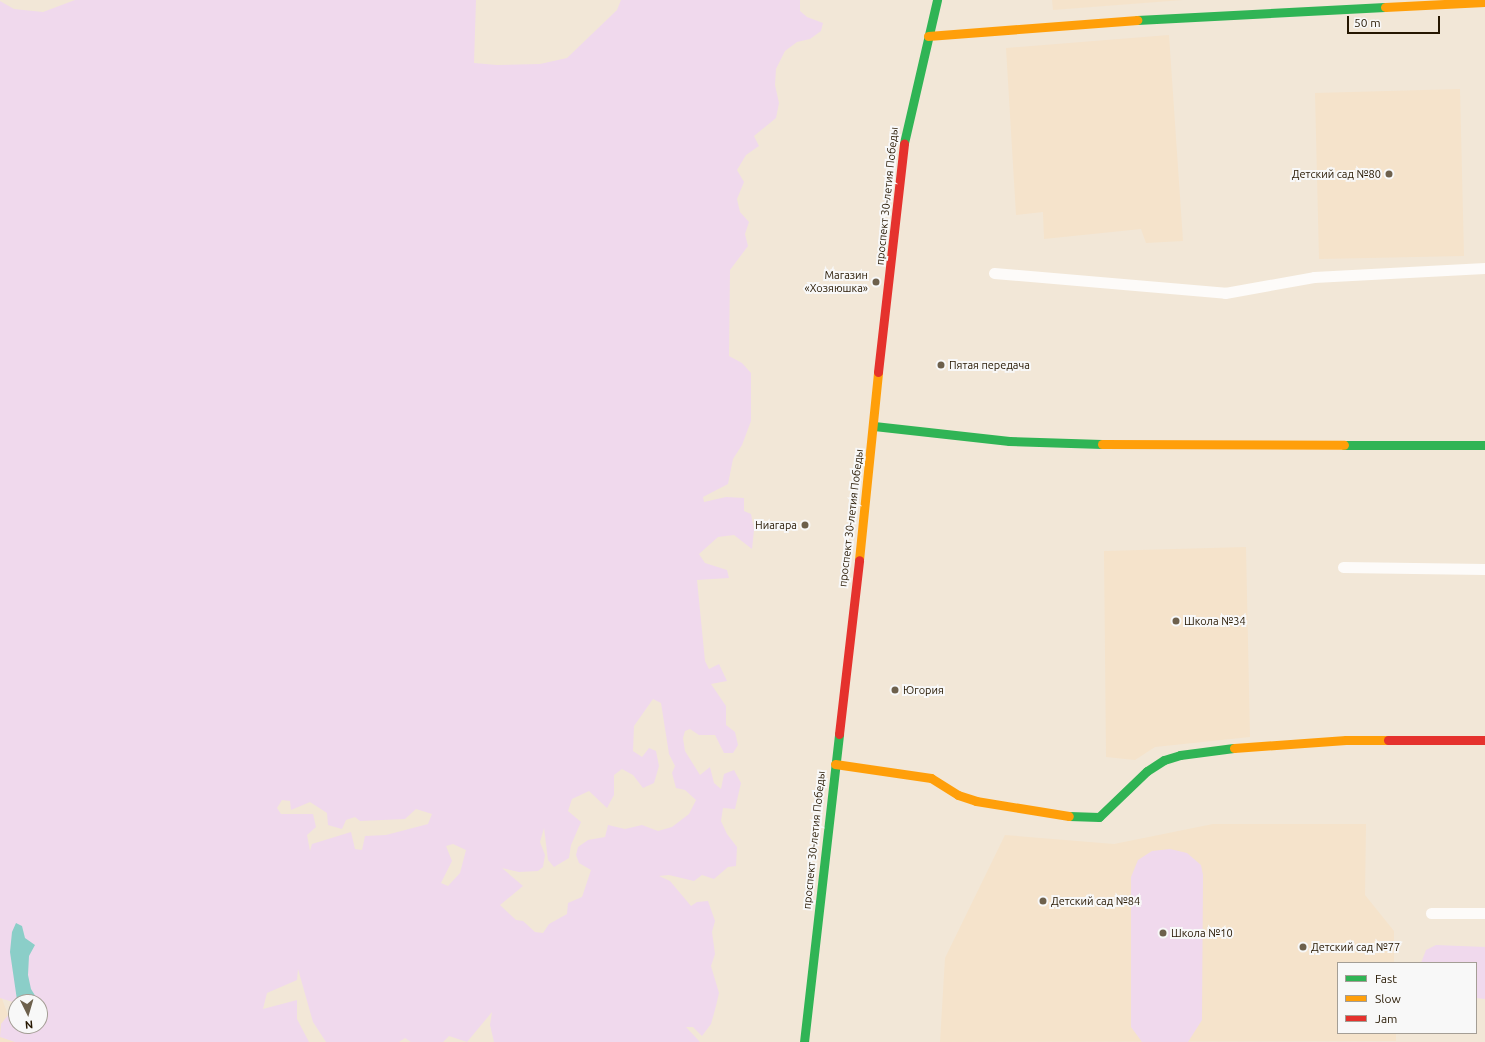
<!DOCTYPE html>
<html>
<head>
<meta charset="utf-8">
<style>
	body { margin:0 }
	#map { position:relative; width:1485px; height:1042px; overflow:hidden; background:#f2e7d7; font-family:Ubuntu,sans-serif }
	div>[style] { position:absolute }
	.built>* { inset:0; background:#f5e3cb }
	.green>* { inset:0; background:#f0d9ed }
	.water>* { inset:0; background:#8bcec8 }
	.street>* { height:11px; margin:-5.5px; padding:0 5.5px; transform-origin:5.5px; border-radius:5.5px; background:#fdfbf9 }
	.fast>* { height:9px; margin:-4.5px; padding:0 4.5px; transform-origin:4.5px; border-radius:4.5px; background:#30b455 }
	.slow>* { height:9px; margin:-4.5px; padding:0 4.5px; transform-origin:4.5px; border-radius:4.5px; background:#ff9f0a }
	.jam>* { height:9px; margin:-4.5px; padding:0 4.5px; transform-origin:4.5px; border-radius:4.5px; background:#e5322d }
	.dots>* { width:11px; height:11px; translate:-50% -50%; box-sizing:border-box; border:2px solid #f8f8f8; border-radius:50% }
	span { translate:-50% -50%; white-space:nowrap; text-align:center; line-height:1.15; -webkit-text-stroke:4px #f8f8f8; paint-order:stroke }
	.poi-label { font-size:11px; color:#261701 }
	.right { translate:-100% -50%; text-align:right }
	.left { translate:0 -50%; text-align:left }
	.street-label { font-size:11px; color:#261701 }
	.legend { position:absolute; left:1337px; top:962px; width:140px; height:72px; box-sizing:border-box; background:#f8f8f8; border:1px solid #a49e95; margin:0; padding:5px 7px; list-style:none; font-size:12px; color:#261701 }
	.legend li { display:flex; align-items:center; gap:8px; height:20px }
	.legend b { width:20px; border:1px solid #a49e95 }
	.north { position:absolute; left:8px; top:994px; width:40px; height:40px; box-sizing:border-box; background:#f8f8f8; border:1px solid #a49e95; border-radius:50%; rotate:175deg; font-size:11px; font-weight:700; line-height:16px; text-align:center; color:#261701 }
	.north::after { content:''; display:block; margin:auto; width:14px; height:18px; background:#6d604c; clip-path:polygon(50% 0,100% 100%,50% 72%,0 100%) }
	.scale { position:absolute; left:1347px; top:16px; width:93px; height:18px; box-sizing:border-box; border:2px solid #261701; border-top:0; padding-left:5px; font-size:12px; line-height:14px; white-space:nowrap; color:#261701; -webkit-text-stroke:3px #f8f8f8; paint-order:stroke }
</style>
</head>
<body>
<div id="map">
	<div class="built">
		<i style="clip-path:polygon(1052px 0,1183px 0,1053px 10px)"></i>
		<i style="clip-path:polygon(1169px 35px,1183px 241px,1146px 243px,1141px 229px,1044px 239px,1043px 212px,1016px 215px,1006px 48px)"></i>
		<i style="clip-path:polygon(1460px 89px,1464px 256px,1319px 259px,1315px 93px)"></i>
		<i style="clip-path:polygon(1246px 547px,1250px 737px,1155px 747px,1135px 760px,1106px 757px,1104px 551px)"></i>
		<i style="clip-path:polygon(1213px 824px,1366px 824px,1365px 895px,1394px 931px,1394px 963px,1338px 963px,1338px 1033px,1396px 1033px,1396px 1041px,940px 1042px,945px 958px,1005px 835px,1114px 844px)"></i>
		<i style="clip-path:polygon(0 995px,1px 996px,18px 1042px,0 1042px)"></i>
	</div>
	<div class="green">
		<i style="clip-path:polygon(evenodd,75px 0,476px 0,474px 63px,497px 65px,540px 64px,567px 58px,617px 10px,621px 0,800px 0,800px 11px,807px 17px,823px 23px,821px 31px,810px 39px,797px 42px,785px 51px,776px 69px,775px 85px,779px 103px,776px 118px,754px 136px,759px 146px,746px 155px,737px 170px,744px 182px,737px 199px,740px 212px,749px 222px,745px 234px,748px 246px,730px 270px,729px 356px,742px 363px,751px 373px,751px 421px,742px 445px,733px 459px,728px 484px,703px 497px,704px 502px,726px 497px,744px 498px,744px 511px,751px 514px,754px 530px,752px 549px,734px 535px,718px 537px,699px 554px,705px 563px,727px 570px,729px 578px,697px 580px,705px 661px,709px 669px,719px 664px,727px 681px,711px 684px,726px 706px,726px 725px,735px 732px,738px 745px,733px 753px,724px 753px,715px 735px,699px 735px,690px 729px,685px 731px,683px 738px,685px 751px,700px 775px,710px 767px,714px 783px,721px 789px,724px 774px,734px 770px,741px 783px,735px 809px,723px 808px,721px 821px,727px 834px,737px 847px,736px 866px,728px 867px,714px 879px,702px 875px,694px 881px,669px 875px,659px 876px,670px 881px,691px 906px,697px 902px,708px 901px,715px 921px,712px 932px,715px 954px,711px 966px,719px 993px,716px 1006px,711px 1024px,702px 1036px,693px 1027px,686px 1027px,700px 1042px,494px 1042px,490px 1025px,492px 1012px,467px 1042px,449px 1036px,443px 1042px,411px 1042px,405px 1038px,399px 1042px,326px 1042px,313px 1022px,298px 969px,297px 980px,267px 993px,263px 1009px,297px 1000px,297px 1019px,309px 1042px,15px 1042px,0 1037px,1px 1024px,9px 1014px,13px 1002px,0 998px,0 1px,14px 9px,43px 12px,75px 0,653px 699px,661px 703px,669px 754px,675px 766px,672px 773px,676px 788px,685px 790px,696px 800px,689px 814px,672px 827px,658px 831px,642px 825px,625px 829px,608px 825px,605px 837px,588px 840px,578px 847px,576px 855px,579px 863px,591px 870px,582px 897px,568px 903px,567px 914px,549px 924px,543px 933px,535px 932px,523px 921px,516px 920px,500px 905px,523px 886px,502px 868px,519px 872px,538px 871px,543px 867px,545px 855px,540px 842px,544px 828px,548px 860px,554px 867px,569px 858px,571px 845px,581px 822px,568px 811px,572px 799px,589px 791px,607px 808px,614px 795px,614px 775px,622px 769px,633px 775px,643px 788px,654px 783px,659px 766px,656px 751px,649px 748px,642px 757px,633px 751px,634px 726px,653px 699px,75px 0,282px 800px,290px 801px,291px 810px,310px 802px,327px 813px,328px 825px,342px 829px,346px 820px,355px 817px,360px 821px,405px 819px,416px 809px,432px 814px,428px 824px,386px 835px,365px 836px,362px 850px,355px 849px,351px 832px,312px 844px,310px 851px,307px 835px,316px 827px,313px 814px,281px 814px,277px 808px,282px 800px,75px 0,453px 844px,466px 850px,460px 873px,448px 886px,441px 883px,452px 861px,446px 846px,453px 844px,75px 0,16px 1002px,40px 1002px,40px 1026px,16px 1026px,16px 1002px)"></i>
		<i style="clip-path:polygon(1170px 849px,1187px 853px,1201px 865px,1203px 875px,1202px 1020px,1188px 1042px,1142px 1042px,1131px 1027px,1131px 877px,1138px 860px,1152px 851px)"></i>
		<i style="clip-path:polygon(1436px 945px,1485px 947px,1485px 999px,1476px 998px,1476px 963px,1421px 963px,1426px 950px)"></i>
	</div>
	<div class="water">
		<i style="clip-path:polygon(16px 923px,22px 926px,25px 938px,35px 945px,29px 956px,28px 975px,31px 989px,39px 1002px,17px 1000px,10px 952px,12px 932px)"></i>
	</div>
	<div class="street">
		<i style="left:994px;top:273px;width:232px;rotate:4.9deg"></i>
		<i style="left:1225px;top:293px;width:90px;rotate:-10.2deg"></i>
		<i style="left:1314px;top:277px;width:171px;rotate:-3deg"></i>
		<i style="left:1343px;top:567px;width:142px;rotate:0.8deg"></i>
		<i style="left:1431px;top:913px;width:54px"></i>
	</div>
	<div class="fast">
		<i style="left:1137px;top:20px;width:248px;rotate:-3deg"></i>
		<i style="left:904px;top:143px;width:147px;rotate:-77deg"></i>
		<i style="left:874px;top:426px;width:136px;rotate:6.3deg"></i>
		<i style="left:1009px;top:441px;width:93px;rotate:1.8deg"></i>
		<i style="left:1344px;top:445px;width:141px"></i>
		<i style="left:1069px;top:816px;width:30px;rotate:2deg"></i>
		<i style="left:1099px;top:817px;width:66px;rotate:-43.8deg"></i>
		<i style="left:1147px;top:771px;width:20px;rotate:-33deg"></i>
		<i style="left:1164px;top:760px;width:17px;rotate:-17deg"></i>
		<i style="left:1180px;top:755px;width:54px;rotate:-7.4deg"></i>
		<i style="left:804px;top:1042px;width:310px;rotate:-83.5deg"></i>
	</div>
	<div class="slow">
		<i style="left:1385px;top:7px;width:100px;rotate:-2.9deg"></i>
		<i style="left:928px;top:36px;width:210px;rotate:-4.4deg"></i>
		<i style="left:1102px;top:444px;width:242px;rotate:0.2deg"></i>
		<i style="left:859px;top:560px;width:189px;rotate:-84.2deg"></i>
		<i style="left:1234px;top:748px;width:112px;rotate:-4.1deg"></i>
		<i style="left:1346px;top:740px;width:42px"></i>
		<i style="left:835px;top:764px;width:97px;rotate:8.3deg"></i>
		<i style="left:931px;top:778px;width:32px;rotate:32deg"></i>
		<i style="left:958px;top:795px;width:19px;rotate:18deg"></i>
		<i style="left:976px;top:801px;width:94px;rotate:9.2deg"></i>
	</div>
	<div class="jam">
		<i style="left:878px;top:372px;width:230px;rotate:-83.5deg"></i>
		<i style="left:839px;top:734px;width:175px;rotate:-83.4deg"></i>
		<i style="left:1388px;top:740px;width:97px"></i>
	</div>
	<div class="dots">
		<i style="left:1389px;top:174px;background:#6d604c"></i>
		<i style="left:876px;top:282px;background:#6d604c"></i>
		<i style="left:941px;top:365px;background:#6d604c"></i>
		<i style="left:805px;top:525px;background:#6d604c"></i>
		<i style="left:1176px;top:621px;background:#6d604c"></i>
		<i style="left:895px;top:690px;background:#6d604c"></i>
		<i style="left:1043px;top:901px;background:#6d604c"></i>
		<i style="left:1163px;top:933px;background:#6d604c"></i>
		<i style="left:1303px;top:947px;background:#6d604c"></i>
	</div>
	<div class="poi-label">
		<span class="right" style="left:1381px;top:174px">Детский сад №80</span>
		<span class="right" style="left:868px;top:282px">Магазин<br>«Хозяюшка»</span>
		<span class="left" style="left:949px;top:365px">Пятая передача</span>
		<span class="right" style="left:797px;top:525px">Ниагара</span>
		<span class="left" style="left:1184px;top:621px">Школа №34</span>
		<span class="left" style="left:903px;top:690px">Югория</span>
		<span class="left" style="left:1051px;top:901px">Детский сад №84</span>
		<span class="left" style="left:1171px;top:933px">Школа №10</span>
		<span class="left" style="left:1311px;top:947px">Детский сад №77</span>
	</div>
	<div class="street-label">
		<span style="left:887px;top:196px;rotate:-84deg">проспект 30-летия Победы</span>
		<span style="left:851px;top:518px;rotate:-83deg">проспект 30-летия Победы</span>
		<span style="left:814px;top:840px;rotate:-84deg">проспект 30-летия Победы</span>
	</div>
	<ul class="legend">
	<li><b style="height:5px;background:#30b455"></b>Fast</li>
	<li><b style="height:5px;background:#ff9f0a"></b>Slow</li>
	<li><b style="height:5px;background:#e5322d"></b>Jam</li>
	</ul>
	<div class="north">N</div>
	<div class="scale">50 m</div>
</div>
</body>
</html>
